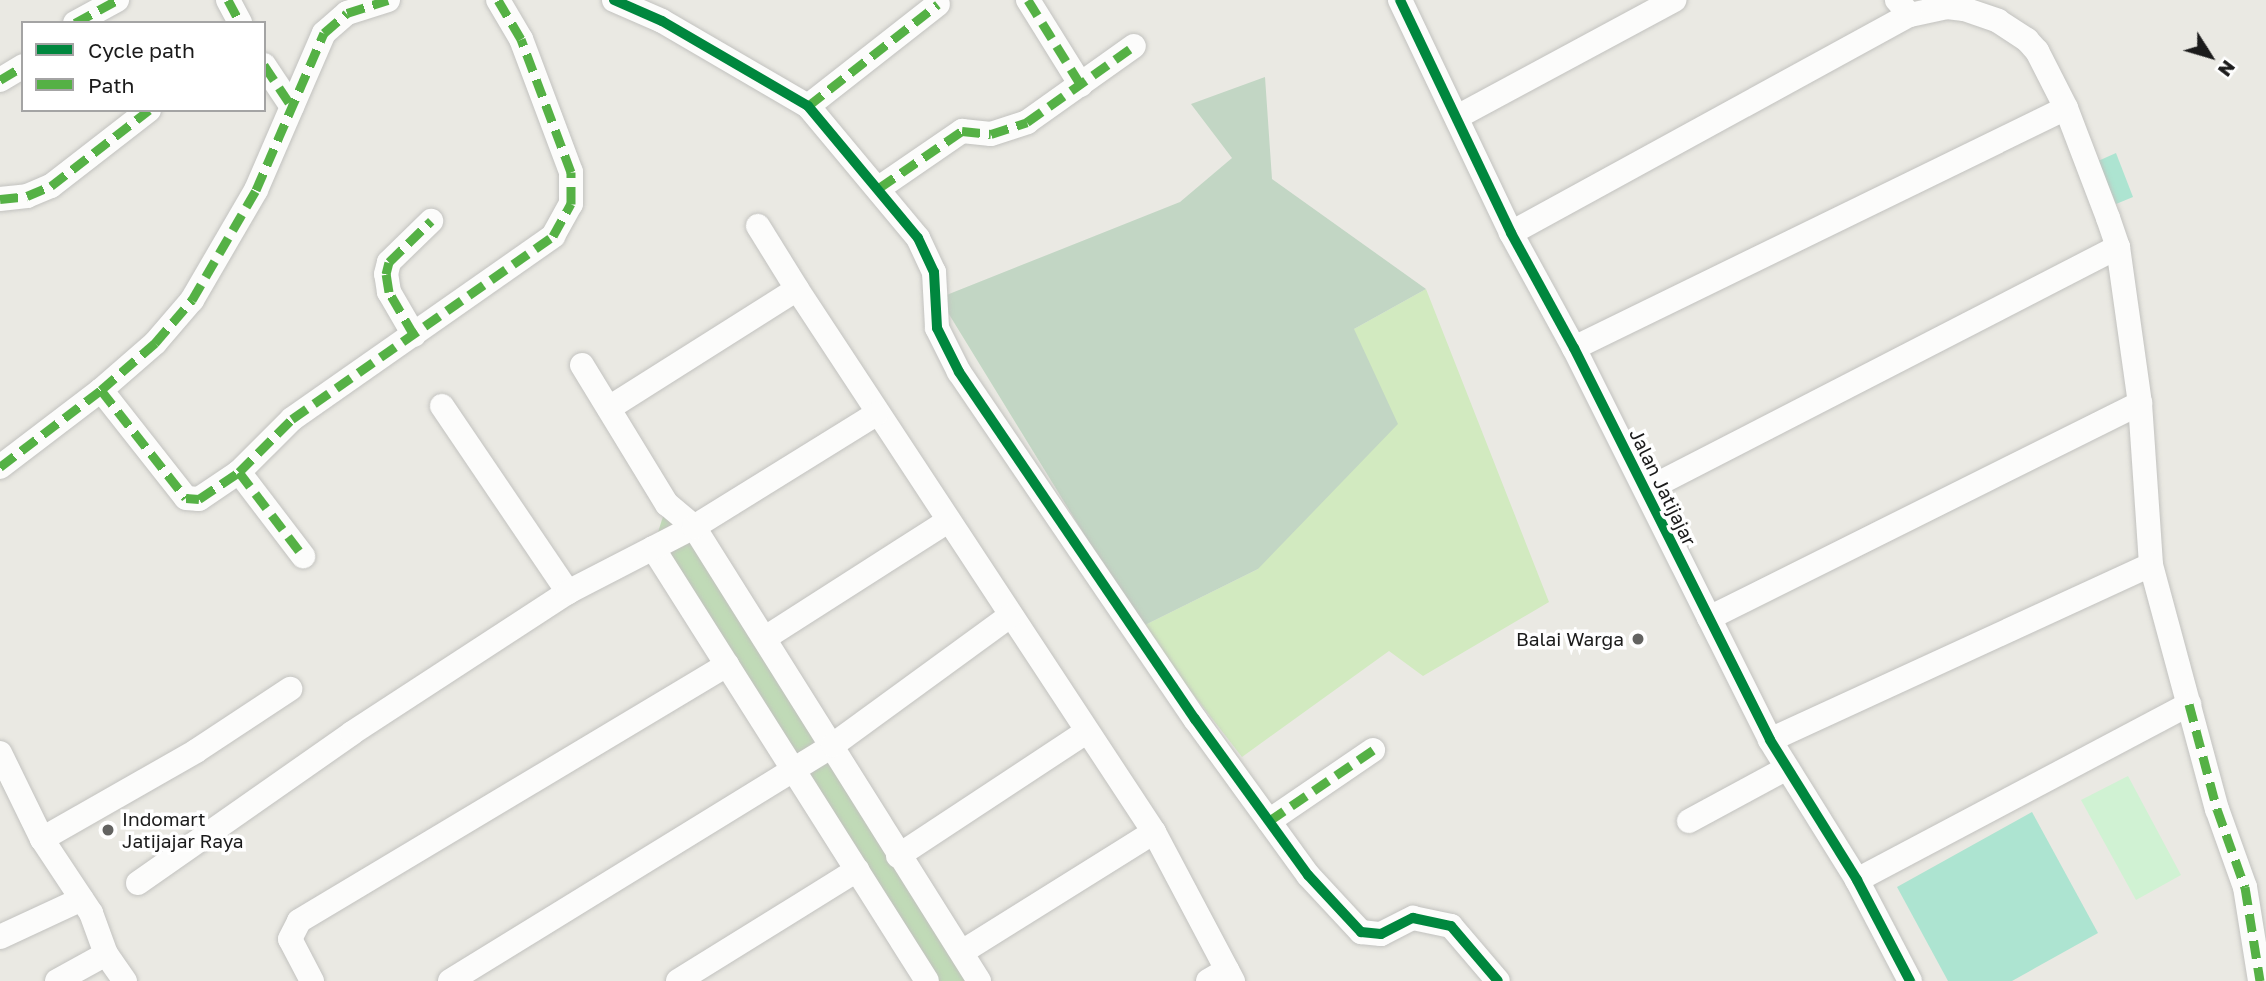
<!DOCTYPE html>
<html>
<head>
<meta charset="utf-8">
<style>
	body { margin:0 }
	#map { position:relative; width:2266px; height:981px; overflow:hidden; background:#eae9e3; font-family:"Golos Text",sans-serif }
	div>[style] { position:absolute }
	.grass>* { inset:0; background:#d2eac0 }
	.forest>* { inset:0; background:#c0dab7 }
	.cemetery>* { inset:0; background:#c2d6c4 }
	.park>* { inset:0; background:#d0f2d3 }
	.pitch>* { inset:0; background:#ade4d1 }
	.roads { filter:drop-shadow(0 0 2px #c2c2bf) drop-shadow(0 0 2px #c2c2bf) }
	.minor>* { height:24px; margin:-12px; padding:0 12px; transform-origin:12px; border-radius:12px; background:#fcfcfb }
	.quiet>* { height:9px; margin-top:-4.5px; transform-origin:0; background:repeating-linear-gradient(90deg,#55b145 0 18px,transparent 0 27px) }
	.cycleway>* { height:10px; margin:-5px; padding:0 5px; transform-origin:5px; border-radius:5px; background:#00873e }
	.dots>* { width:19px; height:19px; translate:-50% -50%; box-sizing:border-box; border:4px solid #fff; border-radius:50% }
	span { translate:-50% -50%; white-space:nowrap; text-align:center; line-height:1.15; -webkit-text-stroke:7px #fff; paint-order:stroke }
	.street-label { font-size:19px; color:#1b1b1b }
	.poi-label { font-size:19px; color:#1b1b1b }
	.right { translate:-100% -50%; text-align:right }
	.left { translate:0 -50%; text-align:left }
	.legend { position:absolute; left:21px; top:21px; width:245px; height:91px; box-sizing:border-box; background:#fff; border:2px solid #a4a4a4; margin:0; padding:9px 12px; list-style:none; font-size:21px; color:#1b1b1b }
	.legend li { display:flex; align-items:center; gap:14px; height:35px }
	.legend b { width:35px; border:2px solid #a4a4a4 }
	.north { position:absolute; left:2175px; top:21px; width:70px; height:70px; -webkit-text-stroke:5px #fff; paint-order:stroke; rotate:127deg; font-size:19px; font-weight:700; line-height:28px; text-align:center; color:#1b1b1b }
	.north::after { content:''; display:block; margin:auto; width:24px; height:32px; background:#1b1b1b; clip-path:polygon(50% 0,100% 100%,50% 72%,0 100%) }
</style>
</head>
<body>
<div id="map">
	<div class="grass">
		<i style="clip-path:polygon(1426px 289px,1549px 602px,1423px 676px,1389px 651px,1242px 757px,1141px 627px,1258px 569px,1354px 329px)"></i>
	</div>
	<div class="forest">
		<i style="clip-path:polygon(667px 504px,979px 981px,927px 981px,653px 548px)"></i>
	</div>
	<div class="cemetery">
		<i style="clip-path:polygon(1265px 77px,1272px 179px,1426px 289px,1354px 329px,1398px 424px,1258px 569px,1141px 627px,939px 298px,1180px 202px,1232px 158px,1191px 104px)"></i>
	</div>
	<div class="park">
		<i style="clip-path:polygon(2128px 776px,2181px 875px,2136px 900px,2081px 800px)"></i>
	</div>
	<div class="pitch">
		<i style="clip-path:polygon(2116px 153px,2133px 197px,2116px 204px,2098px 161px)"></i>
		<i style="clip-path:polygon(2032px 812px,2098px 933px,2012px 981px,1948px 981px,1897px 887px)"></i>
	</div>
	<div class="roads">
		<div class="minor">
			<i style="left:228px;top:0;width:26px;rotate:62deg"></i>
			<i style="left:614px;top:0;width:52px;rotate:23.6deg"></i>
			<i style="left:662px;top:21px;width:169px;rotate:30.2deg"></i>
			<i style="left:808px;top:106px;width:172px;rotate:50.2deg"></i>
			<i style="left:918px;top:238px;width:38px;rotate:65deg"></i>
			<i style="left:934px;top:272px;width:56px;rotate:86.9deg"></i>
			<i style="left:937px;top:328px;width:49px;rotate:63.4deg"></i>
			<i style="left:959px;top:372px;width:420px;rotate:55.8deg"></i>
			<i style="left:1195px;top:719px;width:193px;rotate:54.1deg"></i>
			<i style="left:1308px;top:875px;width:78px;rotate:47.1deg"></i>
			<i style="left:1361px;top:932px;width:20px;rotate:6deg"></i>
			<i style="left:1381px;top:934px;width:36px;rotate:-27deg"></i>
			<i style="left:1413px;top:918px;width:39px;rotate:12deg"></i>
			<i style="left:1451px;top:926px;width:72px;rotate:49.5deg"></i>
			<i style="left:1028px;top:0;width:100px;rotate:58.1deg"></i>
			<i style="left:1400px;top:0;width:258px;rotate:64.5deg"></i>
			<i style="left:1511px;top:233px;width:131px;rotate:61.3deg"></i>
			<i style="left:1574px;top:348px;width:438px;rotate:63.4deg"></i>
			<i style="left:1770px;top:740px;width:165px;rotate:58.1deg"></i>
			<i style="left:1857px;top:880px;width:114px;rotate:62.3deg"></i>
			<i style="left:1910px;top:15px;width:38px;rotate:-12deg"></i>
			<i style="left:1947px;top:7px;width:17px;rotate:7deg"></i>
			<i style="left:1964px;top:9px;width:36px;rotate:19deg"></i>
			<i style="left:1998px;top:21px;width:35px;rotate:33deg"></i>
			<i style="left:2027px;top:40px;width:15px;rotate:48deg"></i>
			<i style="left:2037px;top:51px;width:64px;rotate:63deg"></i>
			<i style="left:2066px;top:108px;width:118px;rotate:69.1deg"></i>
			<i style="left:2108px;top:218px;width:31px;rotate:71deg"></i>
			<i style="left:2118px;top:247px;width:158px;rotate:82deg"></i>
			<i style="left:2140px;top:403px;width:162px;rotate:86.1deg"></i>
			<i style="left:2151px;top:565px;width:253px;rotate:74.9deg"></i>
			<i style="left:2217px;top:809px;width:83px;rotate:70.3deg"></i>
			<i style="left:2245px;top:887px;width:95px;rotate:80.9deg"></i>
			<i style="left:75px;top:23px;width:48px;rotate:-28.7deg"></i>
			<i style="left:264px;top:65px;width:50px;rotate:56.3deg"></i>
			<i style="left:0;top:80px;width:27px;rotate:-31deg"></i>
			<i style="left:808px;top:106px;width:165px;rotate:-38.1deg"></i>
			<i style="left:1457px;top:117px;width:247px;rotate:-28.3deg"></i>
			<i style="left:879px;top:188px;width:101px;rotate:-34.5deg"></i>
			<i style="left:962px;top:131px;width:29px;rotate:6deg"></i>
			<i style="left:991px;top:134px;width:38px;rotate:-18deg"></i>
			<i style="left:1027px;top:122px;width:131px;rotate:-35.4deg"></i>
			<i style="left:0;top:199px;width:27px;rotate:-6deg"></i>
			<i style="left:27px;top:196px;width:26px;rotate:-23deg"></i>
			<i style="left:51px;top:186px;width:124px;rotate:-37.8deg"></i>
			<i style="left:758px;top:226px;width:74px;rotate:58.2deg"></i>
			<i style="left:1511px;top:233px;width:455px;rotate:-28.7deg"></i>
			<i style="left:1910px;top:15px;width:20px;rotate:-131deg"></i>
			<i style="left:414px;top:335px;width:50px;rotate:-120.2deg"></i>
			<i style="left:389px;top:292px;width:18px;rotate:-99deg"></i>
			<i style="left:386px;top:274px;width:12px;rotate:-76deg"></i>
			<i style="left:389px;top:262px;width:59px;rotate:-44.3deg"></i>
			<i style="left:1574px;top:348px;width:547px;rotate:-26deg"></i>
			<i style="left:582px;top:365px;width:163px;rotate:58.6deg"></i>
			<i style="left:667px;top:504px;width:35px;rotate:40deg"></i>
			<i style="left:694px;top:527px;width:536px;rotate:57.88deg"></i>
			<i style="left:101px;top:390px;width:137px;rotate:51.8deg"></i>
			<i style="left:186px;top:498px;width:13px;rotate:4deg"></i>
			<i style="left:199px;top:499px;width:48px;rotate:-34deg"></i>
			<i style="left:239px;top:472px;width:75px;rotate:-45deg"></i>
			<i style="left:292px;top:419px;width:319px;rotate:-35deg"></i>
			<i style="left:553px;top:236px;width:37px;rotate:-61deg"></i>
			<i style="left:571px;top:204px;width:32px;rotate:-90deg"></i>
			<i style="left:571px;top:172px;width:142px;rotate:-110.6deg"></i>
			<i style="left:521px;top:39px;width:45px;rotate:-120.5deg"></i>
			<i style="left:442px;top:406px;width:225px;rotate:55.9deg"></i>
			<i style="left:609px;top:408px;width:222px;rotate:-32.3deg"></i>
			<i style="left:797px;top:289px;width:650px;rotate:56.68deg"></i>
			<i style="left:1154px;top:832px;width:226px;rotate:148deg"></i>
			<i style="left:0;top:467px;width:127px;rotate:-37.3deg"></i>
			<i style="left:101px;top:390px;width:72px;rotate:-41deg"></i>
			<i style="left:155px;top:343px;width:57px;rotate:-49.3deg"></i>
			<i style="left:192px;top:300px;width:127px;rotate:-59.8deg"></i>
			<i style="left:256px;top:190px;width:171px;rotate:-66.6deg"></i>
			<i style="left:324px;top:33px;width:30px;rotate:-41deg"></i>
			<i style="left:347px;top:13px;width:43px;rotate:-17.6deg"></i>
			<i style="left:239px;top:472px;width:106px;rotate:52.7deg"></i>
			<i style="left:1646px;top:490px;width:531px;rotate:-27.24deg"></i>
			<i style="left:653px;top:548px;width:512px;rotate:57.67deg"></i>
			<i style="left:1709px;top:618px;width:482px;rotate:-26.5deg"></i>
			<i style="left:765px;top:638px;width:217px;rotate:-32.6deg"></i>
			<i style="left:1770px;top:740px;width:419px;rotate:-24.7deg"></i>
			<i style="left:0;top:753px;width:96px;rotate:64deg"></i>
			<i style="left:42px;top:839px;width:89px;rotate:56.5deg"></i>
			<i style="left:91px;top:913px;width:44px;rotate:69.9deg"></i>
			<i style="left:106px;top:954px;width:33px;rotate:55deg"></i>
			<i style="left:1269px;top:821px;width:126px;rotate:-34.3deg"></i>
			<i style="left:1689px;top:821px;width:109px;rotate:-28.4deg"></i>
			<i style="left:1154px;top:832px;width:169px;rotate:62.1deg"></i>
			<i style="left:42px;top:839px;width:177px;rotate:-29.7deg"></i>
			<i style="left:196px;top:751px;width:113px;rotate:-33.4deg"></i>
			<i style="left:898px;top:856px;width:225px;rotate:-33.4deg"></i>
			<i style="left:1857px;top:880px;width:376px;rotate:-27.9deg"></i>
			<i style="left:138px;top:883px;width:261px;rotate:-35deg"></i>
			<i style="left:352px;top:733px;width:258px;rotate:-33.1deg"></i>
			<i style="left:568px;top:592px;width:142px;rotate:-27.3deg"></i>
			<i style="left:694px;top:527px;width:214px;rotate:-31.8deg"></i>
			<i style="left:0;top:937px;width:90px;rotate:-24.9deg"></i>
			<i style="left:57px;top:981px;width:56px;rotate:-28.9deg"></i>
			<i style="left:312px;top:981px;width:47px;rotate:-117.6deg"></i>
			<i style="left:290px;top:939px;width:20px;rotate:-63deg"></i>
			<i style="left:299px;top:921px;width:499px;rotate:-30.9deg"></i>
			<i style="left:450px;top:981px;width:450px;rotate:-31.6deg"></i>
			<i style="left:833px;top:745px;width:220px;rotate:-36.1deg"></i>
			<i style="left:678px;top:981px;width:211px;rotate:-31.8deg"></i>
			<i style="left:1208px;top:981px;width:22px;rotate:-30deg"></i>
		</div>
	</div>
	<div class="quiet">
		<i style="left:228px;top:0;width:26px;rotate:62deg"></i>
		<i style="left:1028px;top:0;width:100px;rotate:58.1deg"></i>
		<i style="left:75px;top:23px;width:48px;rotate:-28.7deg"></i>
		<i style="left:264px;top:65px;width:50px;rotate:56.3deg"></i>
		<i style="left:0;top:80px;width:27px;rotate:-31deg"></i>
		<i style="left:808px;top:106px;width:165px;rotate:-38.1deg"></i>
		<i style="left:879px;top:188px;width:101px;rotate:-34.5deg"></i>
		<i style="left:962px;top:131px;width:29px;rotate:6deg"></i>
		<i style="left:991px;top:134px;width:38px;rotate:-18deg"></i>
		<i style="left:1027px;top:122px;width:131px;rotate:-35.4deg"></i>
		<i style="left:0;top:199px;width:27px;rotate:-6deg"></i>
		<i style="left:27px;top:196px;width:26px;rotate:-23deg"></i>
		<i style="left:51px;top:186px;width:124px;rotate:-37.8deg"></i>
		<i style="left:414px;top:335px;width:50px;rotate:-120.2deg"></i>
		<i style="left:389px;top:292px;width:18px;rotate:-99deg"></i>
		<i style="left:386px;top:274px;width:12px;rotate:-76deg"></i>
		<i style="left:389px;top:262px;width:59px;rotate:-44.3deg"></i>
		<i style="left:101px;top:390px;width:137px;rotate:51.8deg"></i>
		<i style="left:186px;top:498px;width:13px;rotate:4deg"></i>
		<i style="left:199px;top:499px;width:48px;rotate:-34deg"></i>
		<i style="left:239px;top:472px;width:75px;rotate:-45deg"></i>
		<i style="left:292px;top:419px;width:319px;rotate:-35deg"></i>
		<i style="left:553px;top:236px;width:37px;rotate:-61deg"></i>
		<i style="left:571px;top:204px;width:32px;rotate:-90deg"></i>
		<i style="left:571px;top:172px;width:142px;rotate:-110.6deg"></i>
		<i style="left:521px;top:39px;width:45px;rotate:-120.5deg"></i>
		<i style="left:0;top:467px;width:127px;rotate:-37.3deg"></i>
		<i style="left:101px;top:390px;width:72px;rotate:-41deg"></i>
		<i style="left:155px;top:343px;width:57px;rotate:-49.3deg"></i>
		<i style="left:192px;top:300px;width:127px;rotate:-59.8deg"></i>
		<i style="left:256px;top:190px;width:171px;rotate:-66.6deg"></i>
		<i style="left:324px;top:33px;width:30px;rotate:-41deg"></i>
		<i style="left:347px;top:13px;width:43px;rotate:-17.6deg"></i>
		<i style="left:239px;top:472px;width:106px;rotate:52.7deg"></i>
		<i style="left:2189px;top:704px;width:109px;rotate:75.1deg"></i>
		<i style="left:2217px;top:809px;width:83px;rotate:70.3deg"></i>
		<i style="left:2245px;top:887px;width:95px;rotate:80.9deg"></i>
		<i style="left:1269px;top:821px;width:126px;rotate:-34.3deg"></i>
	</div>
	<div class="cycleway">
		<i style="left:614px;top:0;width:52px;rotate:23.6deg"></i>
		<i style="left:662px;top:21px;width:169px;rotate:30.2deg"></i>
		<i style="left:808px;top:106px;width:172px;rotate:50.2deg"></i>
		<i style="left:918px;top:238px;width:38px;rotate:65deg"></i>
		<i style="left:934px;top:272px;width:56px;rotate:86.9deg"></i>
		<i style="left:937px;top:328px;width:49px;rotate:63.4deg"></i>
		<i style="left:959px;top:372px;width:420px;rotate:55.8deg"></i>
		<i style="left:1195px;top:719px;width:193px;rotate:54.1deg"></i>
		<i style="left:1308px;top:875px;width:78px;rotate:47.1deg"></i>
		<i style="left:1361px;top:932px;width:20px;rotate:6deg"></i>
		<i style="left:1381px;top:934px;width:36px;rotate:-27deg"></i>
		<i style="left:1413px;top:918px;width:39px;rotate:12deg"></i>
		<i style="left:1451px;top:926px;width:72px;rotate:49.5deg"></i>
		<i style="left:1400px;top:0;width:258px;rotate:64.5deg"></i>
		<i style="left:1511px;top:233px;width:131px;rotate:61.3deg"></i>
		<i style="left:1574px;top:348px;width:438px;rotate:63.4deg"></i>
		<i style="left:1770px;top:740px;width:165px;rotate:58.1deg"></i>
		<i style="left:1857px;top:880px;width:114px;rotate:62.3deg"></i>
	</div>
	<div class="dots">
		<i style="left:1638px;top:639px;background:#636361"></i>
		<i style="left:108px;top:830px;background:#636361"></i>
	</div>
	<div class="street-label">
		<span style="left:1663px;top:487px;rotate:64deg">Jalan Jatijajar</span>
	</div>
	<div class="poi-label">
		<span class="right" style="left:1624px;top:639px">Balai Warga</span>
		<span class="left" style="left:122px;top:830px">Indomart<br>Jatijajar Raya</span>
	</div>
	<ul class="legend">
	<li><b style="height:9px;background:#00873e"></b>Cycle path</li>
	<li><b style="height:9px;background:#55b145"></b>Path</li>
	</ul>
	<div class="north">N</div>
</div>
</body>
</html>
